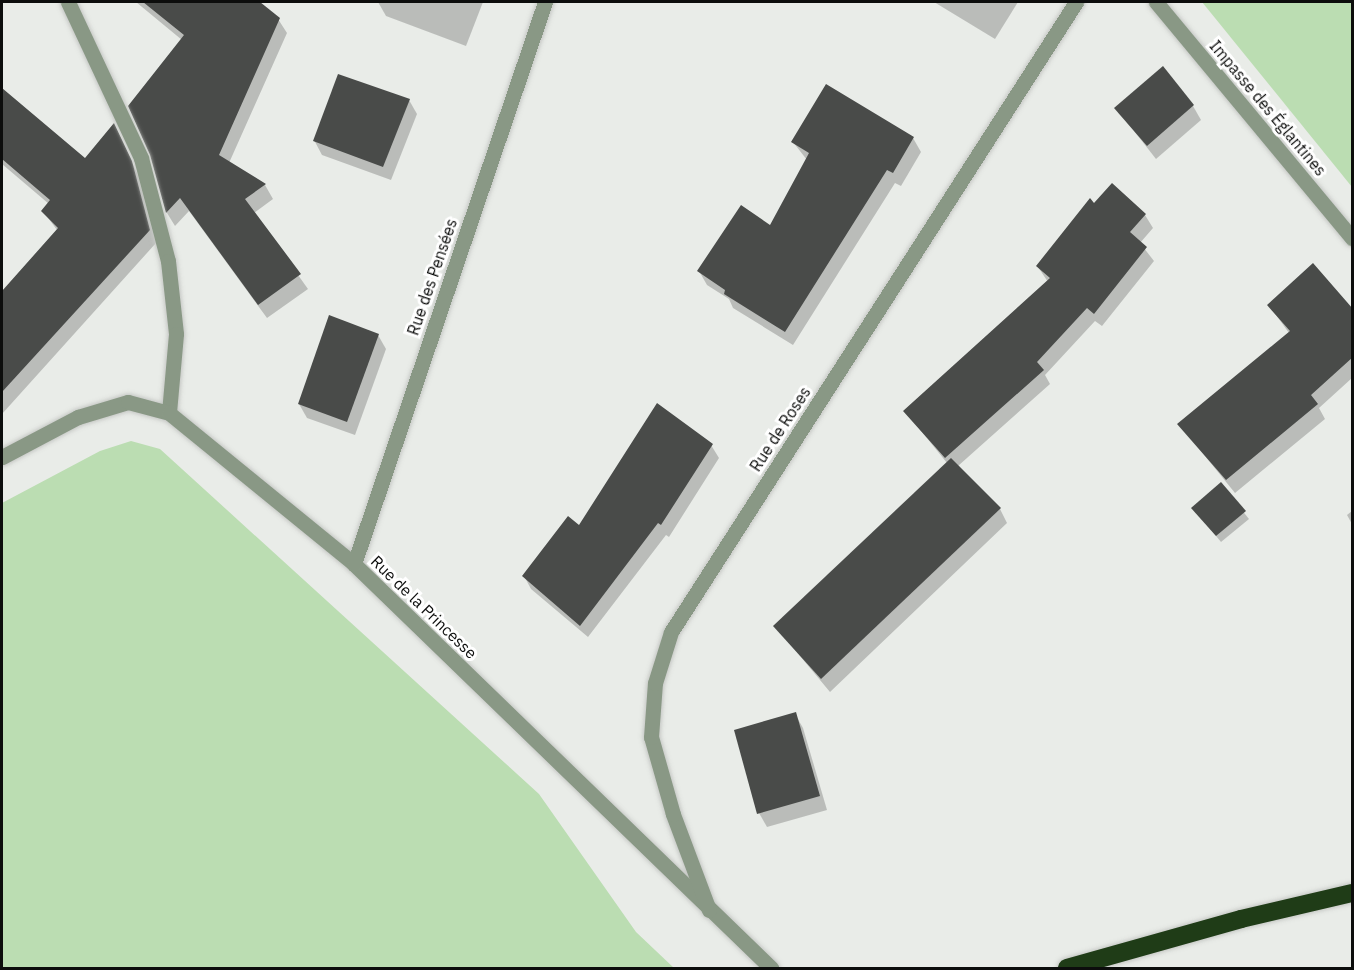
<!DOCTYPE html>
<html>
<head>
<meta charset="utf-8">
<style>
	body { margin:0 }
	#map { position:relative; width:1354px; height:970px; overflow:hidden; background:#e9ece8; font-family:"IBM Plex Sans",sans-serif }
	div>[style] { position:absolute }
	.green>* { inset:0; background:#bbddb2 }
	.shadow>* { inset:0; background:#0003 }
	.building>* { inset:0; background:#494b49 }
	.roads { filter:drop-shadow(0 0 2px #c6c8c5) drop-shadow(0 0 2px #c6c8c5) }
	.lane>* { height:15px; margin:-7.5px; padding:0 7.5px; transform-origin:7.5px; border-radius:7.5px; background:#899885 }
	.street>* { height:15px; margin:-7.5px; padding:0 7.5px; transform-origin:7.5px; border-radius:7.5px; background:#899885 }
	.highway>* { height:18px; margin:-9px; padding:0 9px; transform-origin:9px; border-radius:9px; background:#1f3c17 }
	span { translate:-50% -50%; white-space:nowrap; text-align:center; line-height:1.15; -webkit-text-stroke:6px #fff; paint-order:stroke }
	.street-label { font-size:16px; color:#0c0d0c }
	.frame { position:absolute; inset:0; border:3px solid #0c0d0c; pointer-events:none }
</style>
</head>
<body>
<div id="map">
	<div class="green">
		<i style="clip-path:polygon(1202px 2px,1352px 2px,1352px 187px)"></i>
		<i style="clip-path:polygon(131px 441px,160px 449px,539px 794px,636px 932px,674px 968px,2px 968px,2px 503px,100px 451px)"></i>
	</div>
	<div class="shadow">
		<i style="clip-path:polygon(136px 2px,257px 2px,278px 19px,287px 33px,229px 163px,265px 185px,273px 199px,254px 213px,308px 289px,267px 318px,189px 211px,175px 226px,167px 213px,152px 155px,182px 40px)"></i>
		<i style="clip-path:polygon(378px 2px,483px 2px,466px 46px,386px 16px)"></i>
		<i style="clip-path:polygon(934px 2px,1018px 2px,995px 39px)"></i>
		<i style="clip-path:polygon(2px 89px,86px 160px,120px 137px,138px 175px,156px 243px,2px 414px,2px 294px,57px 230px,43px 211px,49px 204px,2px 164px)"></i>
		<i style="clip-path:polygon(409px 100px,417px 114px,391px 180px,322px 155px,314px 140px)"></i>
		<i style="clip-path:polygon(1193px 106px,1201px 120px,1156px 159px,1116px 108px)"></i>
		<i style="clip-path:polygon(913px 138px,921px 152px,901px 186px,895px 183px,793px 345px,733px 308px,729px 299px,707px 285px,699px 271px,771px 227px,807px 160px,793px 142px)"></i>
		<i style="clip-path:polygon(1094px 205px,1145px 215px,1153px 228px,1140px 243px,1154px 261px,1102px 326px,1095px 321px,1045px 375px,1050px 384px,958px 466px,1000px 509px,1007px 523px,830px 692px,775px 626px,947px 463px,905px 411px,1048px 282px,1038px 267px)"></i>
		<i style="clip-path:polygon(1269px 305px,1352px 312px,1352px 378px,1319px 408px,1325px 419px,1235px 493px,1179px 424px,1289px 333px)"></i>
		<i style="clip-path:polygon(378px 335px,386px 349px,355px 435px,307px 418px,299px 404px)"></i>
		<i style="clip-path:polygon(711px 445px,719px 458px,669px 537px,666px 535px,588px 637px,531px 589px,524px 576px)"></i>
		<i style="clip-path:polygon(1221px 484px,1249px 519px,1221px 542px,1193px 508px)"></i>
		<i style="clip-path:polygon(1352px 511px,1352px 524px,1347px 515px)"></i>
		<i style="clip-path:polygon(795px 714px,803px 728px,827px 810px,767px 827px,759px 813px)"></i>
	</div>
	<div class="building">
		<i style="clip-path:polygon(143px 2px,260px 2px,280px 18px,219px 155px,266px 184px,245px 199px,301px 274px,258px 305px,180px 198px,166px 213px,150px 155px,128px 106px,184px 35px)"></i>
		<i style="clip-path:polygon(1163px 66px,1194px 105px,1147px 146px,1114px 108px)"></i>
		<i style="clip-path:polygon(338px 74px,410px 99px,383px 167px,313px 141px)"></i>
		<i style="clip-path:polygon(826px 84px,914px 137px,893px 173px,887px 170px,785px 332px,724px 294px,725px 290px,697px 271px,741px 205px,770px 225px,809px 153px,791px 142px)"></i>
		<i style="clip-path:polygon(2px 88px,85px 158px,114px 123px,132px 161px,150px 230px,2px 392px,2px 291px,58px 228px,41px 211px,50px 200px,2px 159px)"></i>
		<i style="clip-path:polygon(1112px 183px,1146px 214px,1130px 232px,1147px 247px,1094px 314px,1087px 308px,1037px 362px,1044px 370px,945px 458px,903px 411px,1050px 278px,1036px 266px,1090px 198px,1094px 203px)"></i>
		<i style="clip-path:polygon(1313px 263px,1353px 309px,1353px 357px,1311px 395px,1318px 404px,1226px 480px,1177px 424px,1290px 331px,1267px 305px)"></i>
		<i style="clip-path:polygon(329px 315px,379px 334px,347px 422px,298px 404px)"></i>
		<i style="clip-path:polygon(657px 403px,713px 444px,661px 525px,658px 523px,580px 626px,522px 576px,568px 516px,579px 525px)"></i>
		<i style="clip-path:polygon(951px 458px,1001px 508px,821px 679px,773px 626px)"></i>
		<i style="clip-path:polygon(1221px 482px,1246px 511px,1216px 536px,1191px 508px)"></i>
		<i style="clip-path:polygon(796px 712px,820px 796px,757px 814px,734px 730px)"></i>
	</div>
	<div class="roads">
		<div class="lane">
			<i style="left:68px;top:2px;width:172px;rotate:64.9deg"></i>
			<i style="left:141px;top:158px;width:106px;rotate:75.3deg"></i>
			<i style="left:168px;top:261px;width:73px;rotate:83.7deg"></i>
			<i style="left:176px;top:334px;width:79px;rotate:95.1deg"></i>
		</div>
		<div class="street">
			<i style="left:1156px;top:2px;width:307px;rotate:50.3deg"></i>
			<i style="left:2px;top:457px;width:86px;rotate:-27.8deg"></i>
			<i style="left:78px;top:417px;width:52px;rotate:-16.7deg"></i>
			<i style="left:128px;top:402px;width:42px;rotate:15deg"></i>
			<i style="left:169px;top:413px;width:239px;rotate:39.2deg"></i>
			<i style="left:354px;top:564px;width:581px;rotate:44.09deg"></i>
			<i style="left:354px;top:564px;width:594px;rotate:-71.23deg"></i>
			<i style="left:709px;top:910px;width:103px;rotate:-110.6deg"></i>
			<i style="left:673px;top:814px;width:80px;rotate:-105.9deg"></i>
			<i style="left:651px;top:737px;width:54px;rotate:-85.8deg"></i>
			<i style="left:655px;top:683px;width:53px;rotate:-72.6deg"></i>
			<i style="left:671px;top:632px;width:749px;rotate:-57.26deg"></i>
		</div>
		<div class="highway">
			<i style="left:1067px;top:968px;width:181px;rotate:-15.7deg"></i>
			<i style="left:1241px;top:919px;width:114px;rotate:-13.2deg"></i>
		</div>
	</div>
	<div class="street-label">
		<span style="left:1268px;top:108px;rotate:50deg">Impasse des Églantines</span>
		<span style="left:432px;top:277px;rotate:-71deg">Rue des Pensées</span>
		<span style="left:780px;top:429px;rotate:-57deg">Rue de Roses</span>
		<span style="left:424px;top:607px;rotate:44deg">Rue de la Princesse</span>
	</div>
	<div class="frame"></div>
</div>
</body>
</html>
